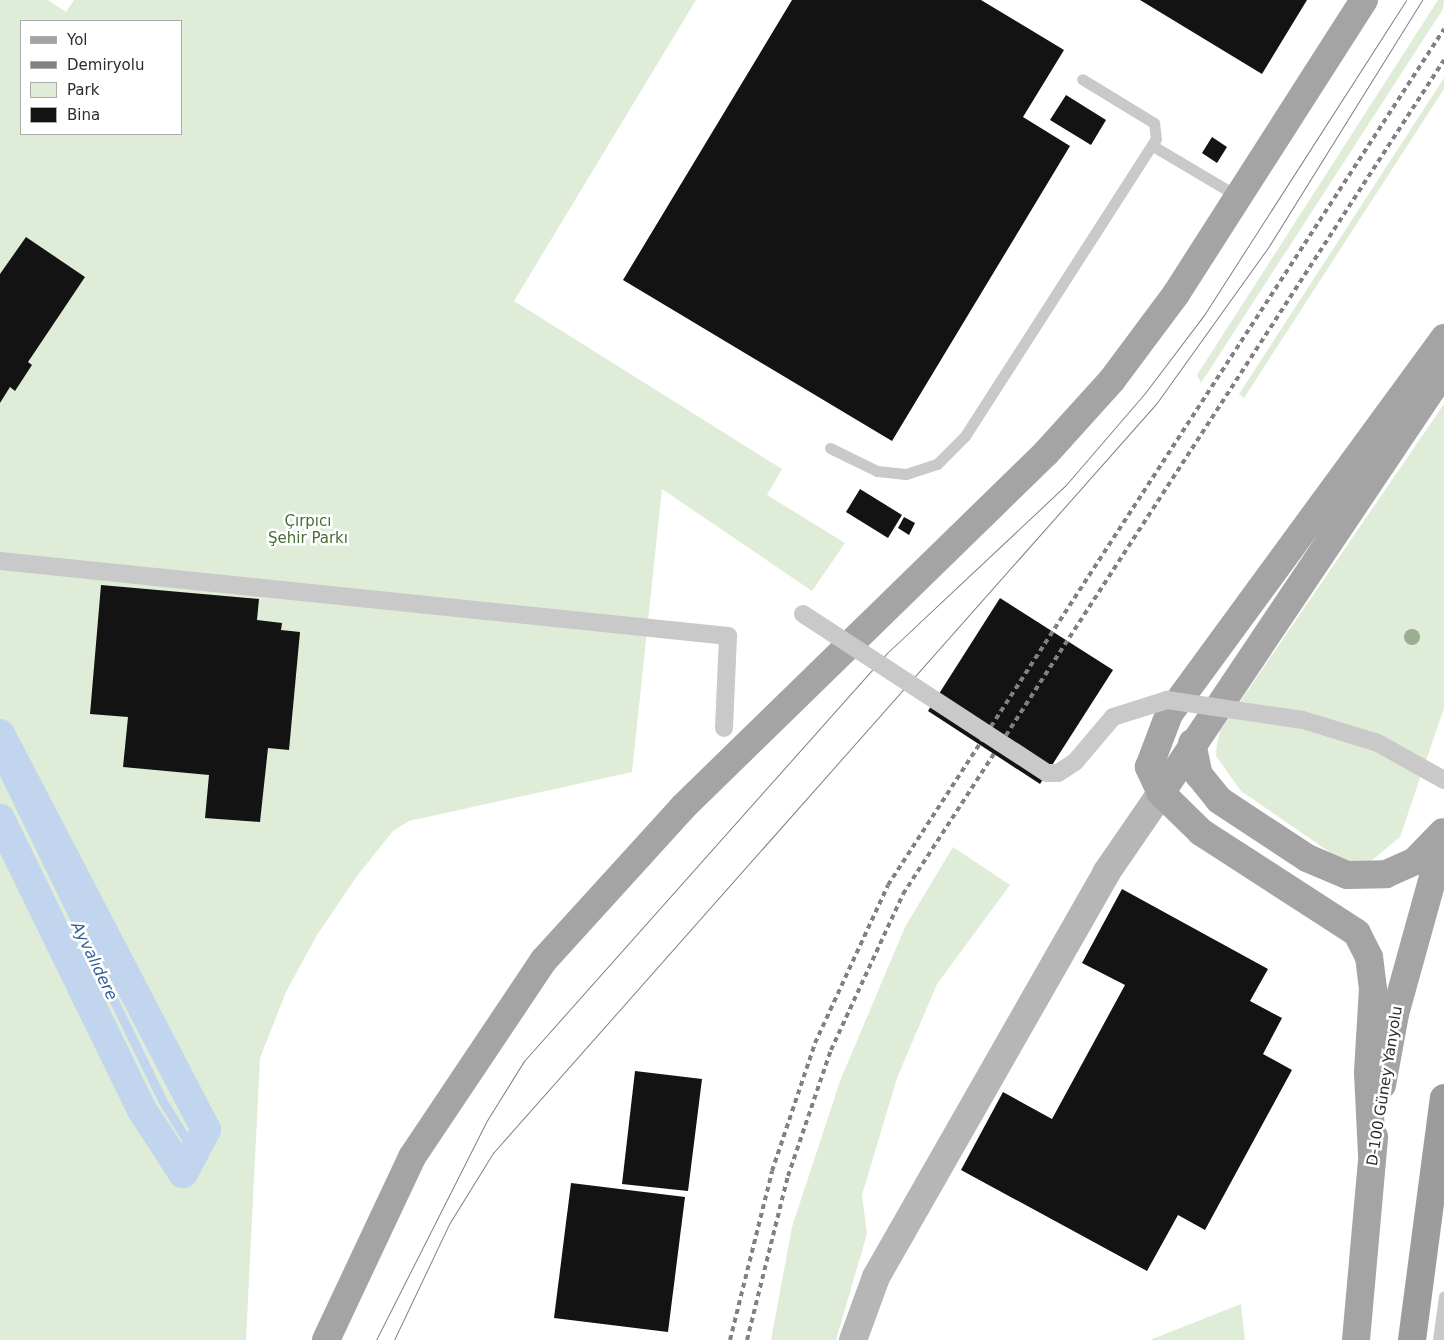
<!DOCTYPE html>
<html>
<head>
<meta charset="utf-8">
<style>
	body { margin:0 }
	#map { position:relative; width:1444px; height:1340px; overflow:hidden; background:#fff; font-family:"DejaVu Sans",sans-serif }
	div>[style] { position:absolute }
	.green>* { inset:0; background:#dfecd7 }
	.stream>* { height:9px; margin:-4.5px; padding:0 4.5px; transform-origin:4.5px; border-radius:4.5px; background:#c1d5ee }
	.canal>* { height:30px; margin:-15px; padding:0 15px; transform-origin:15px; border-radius:15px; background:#c1d5ee }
	.building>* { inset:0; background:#131313 }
	.service>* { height:11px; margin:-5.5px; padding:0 5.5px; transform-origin:5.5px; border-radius:5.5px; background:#c9c9c9 }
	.pedestrian>* { height:18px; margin:-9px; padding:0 9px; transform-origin:9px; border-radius:9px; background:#c9c9c9 }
	.secondary>* { height:28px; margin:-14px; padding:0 14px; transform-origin:14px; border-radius:14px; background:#b6b6b6 }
	.primary>* { height:28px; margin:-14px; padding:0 14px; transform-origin:14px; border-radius:14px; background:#a4a4a4 }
	.trunk>* { height:28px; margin:-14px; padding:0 14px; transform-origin:14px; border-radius:14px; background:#9c9c9c }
	.tram>* { height:1px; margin:-0.5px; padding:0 0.5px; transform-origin:0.5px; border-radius:0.5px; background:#818181 }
	.rail>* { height:4px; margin-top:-2px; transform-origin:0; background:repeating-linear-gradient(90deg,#818181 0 5px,transparent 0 9px) }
	.pedestrian-bridge>* { height:18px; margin:-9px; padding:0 9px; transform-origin:9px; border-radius:9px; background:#c9c9c9 }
	.trees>* { width:16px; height:16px; margin:-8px; border-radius:50%; background:#99ae90 }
	span { translate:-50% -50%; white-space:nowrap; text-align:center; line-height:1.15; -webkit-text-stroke:5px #fff; paint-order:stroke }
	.park-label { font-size:15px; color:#466b35 }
	.street-label { font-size:15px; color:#2c2c2c }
	.water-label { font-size:16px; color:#335f95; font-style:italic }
	.legend { position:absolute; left:20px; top:20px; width:162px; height:115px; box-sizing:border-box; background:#fff; border:1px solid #ababab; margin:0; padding:6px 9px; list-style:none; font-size:15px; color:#2c2c2c }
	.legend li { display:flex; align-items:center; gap:10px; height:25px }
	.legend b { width:25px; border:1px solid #ababab }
</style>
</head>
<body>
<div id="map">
	<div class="green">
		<i style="clip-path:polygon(evenodd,0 0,48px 0,66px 12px,74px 0,696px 0,514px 301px,782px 469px,767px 495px,845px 543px,812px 591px,662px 489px,632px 772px,409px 821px,393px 831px,357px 876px,317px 935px,286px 992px,260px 1058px,246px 1340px,0 1340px,0 0,21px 21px,181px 21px,181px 134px,21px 134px,21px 21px)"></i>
		<i style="clip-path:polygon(1438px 0,1444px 0,1443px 9px,1201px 383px,1197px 375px)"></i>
		<i style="clip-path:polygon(1444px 78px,1444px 89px,1244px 398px,1239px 394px)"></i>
		<i style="clip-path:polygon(1444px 404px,1444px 708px,1400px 837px,1370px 862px,1344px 862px,1241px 791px,1216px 756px,1217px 743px,1220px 731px)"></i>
		<i style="clip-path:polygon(953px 847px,1010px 885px,937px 984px,897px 1078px,862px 1195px,867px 1234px,836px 1340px,771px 1340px,792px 1227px,840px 1081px,905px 927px)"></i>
		<i style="clip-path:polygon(1241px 1304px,1245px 1340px,1150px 1340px)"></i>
	</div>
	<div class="stream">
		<i style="left:0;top:766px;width:371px;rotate:64.1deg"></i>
		<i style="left:162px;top:1100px;width:61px;rotate:58.4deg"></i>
	</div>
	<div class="canal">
		<i style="left:0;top:734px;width:446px;rotate:62.5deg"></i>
		<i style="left:206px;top:1130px;width:49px;rotate:118.1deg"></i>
		<i style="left:183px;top:1173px;width:75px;rotate:-123.1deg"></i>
		<i style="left:142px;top:1110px;width:324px;rotate:-116deg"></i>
	</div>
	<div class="building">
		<i style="clip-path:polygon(792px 0,981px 0,1064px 50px,1023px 117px,1070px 146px,892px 441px,623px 280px)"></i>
		<i style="clip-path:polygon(1140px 0,1307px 0,1262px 74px)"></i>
		<i style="clip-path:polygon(1066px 95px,1106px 120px,1091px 145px,1050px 120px)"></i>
		<i style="clip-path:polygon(1212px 137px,1227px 147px,1217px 163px,1202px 153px)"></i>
		<i style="clip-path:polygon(26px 237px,85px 277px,28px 362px,32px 365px,15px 391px,10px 387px,0 403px,0 274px)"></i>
		<i style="clip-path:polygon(860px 489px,902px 515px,888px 538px,846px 512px)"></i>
		<i style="clip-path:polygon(904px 517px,915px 523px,909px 535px,898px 528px)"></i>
		<i style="clip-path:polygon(101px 585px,259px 599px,257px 620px,282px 623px,281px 630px,300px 632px,289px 750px,268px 748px,260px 822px,205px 818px,209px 775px,123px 767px,128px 717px,90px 714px)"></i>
		<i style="clip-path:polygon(1000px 598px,1113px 670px,1040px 784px,928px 711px)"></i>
		<i style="clip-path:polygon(1122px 889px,1268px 969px,1250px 1001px,1282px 1018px,1263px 1054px,1292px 1070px,1205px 1230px,1178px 1215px,1147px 1271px,961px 1170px,1003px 1092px,1052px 1119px,1125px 985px,1082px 963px)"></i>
		<i style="clip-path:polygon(635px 1071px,702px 1079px,688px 1191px,622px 1184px)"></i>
		<i style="clip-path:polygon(571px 1183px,685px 1197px,668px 1332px,554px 1318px)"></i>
	</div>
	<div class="service">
		<i style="left:1153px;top:146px;width:100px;rotate:30.7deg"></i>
		<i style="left:830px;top:448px;width:52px;rotate:26.1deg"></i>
		<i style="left:877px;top:471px;width:29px;rotate:6deg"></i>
		<i style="left:906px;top:474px;width:33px;rotate:-18deg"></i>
		<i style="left:937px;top:464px;width:40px;rotate:-45deg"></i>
		<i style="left:965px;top:436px;width:353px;rotate:-57.3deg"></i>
		<i style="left:1156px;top:139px;width:16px;rotate:-97deg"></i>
		<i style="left:1154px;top:123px;width:84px;rotate:-148.6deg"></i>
		<i style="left:1438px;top:1340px;width:44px;rotate:-82.2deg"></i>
	</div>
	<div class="pedestrian">
		<i style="left:0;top:561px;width:732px;rotate:5.88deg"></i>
		<i style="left:728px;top:636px;width:92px;rotate:92.5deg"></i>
	</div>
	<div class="secondary">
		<i style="left:853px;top:1340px;width:67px;rotate:-69.9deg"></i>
		<i style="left:876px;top:1277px;width:465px;rotate:-60.3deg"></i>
		<i style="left:1106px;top:873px;width:97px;rotate:-55.5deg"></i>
	</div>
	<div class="primary">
		<i style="left:1192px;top:743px;width:33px;rotate:78deg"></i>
		<i style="left:1199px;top:775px;width:32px;rotate:51deg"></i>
		<i style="left:1219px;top:800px;width:105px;rotate:33.4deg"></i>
		<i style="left:1307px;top:858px;width:43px;rotate:23deg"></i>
		<i style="left:1347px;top:875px;width:39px;rotate:-1deg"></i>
		<i style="left:1386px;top:874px;width:32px;rotate:-24deg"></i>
		<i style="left:1415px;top:861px;width:40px;rotate:-46deg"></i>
		<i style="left:1161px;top:793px;width:508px;rotate:-56.15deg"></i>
		<i style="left:1382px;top:1085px;width:72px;rotate:-79.6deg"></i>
		<i style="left:1395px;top:1014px;width:184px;rotate:-74.5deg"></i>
		<i style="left:1372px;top:1155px;width:83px;rotate:-92.8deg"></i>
		<i style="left:1368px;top:1072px;width:83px;rotate:-86.6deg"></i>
		<i style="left:1373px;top:989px;width:32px;rotate:-97deg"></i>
		<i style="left:1369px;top:957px;width:27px;rotate:-117deg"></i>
		<i style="left:1357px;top:933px;width:186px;rotate:-147.1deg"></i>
		<i style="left:1201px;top:832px;width:56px;rotate:-135.7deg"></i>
		<i style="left:1161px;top:793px;width:29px;rotate:-115deg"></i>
		<i style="left:1149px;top:767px;width:57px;rotate:-69.3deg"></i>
		<i style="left:1169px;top:714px;width:466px;rotate:-53.8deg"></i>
		<i style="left:326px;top:1340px;width:202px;rotate:-64.8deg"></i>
		<i style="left:412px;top:1157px;width:237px;rotate:-56.2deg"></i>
		<i style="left:544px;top:960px;width:207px;rotate:-47.7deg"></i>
		<i style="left:683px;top:807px;width:507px;rotate:-44.28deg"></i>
		<i style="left:1046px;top:453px;width:98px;rotate:-47.9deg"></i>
		<i style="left:1112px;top:380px;width:107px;rotate:-53.3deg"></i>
		<i style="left:1176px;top:294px;width:349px;rotate:-57.4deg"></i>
		<i style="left:1356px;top:1340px;width:204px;rotate:-84.9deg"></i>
	</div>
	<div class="trunk">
		<i style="left:1412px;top:1340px;width:244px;rotate:-82.5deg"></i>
	</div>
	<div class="tram">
		<i style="left:376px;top:1340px;width:244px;rotate:-63.2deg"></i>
		<i style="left:486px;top:1122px;width:72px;rotate:-58.1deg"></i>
		<i style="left:524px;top:1061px;width:546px;rotate:-48.34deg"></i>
		<i style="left:887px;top:653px;width:244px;rotate:-43.2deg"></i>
		<i style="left:1065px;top:486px;width:123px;rotate:-49.3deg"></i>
		<i style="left:1145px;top:393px;width:98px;rotate:-52.9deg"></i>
		<i style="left:1204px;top:315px;width:374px;rotate:-57.3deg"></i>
		<i style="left:394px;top:1340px;width:128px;rotate:-64.6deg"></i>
		<i style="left:449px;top:1224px;width:84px;rotate:-58.2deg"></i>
		<i style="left:493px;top:1153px;width:1000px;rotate:-48.49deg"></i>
		<i style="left:1156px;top:404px;width:194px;rotate:-54.4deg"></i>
		<i style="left:1269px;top:246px;width:290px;rotate:-58.1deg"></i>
	</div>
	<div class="rail">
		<i style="left:730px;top:1340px;width:174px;rotate:-76deg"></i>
		<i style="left:772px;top:1171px;width:135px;rotate:-71.4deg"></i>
		<i style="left:815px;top:1043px;width:174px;rotate:-65.2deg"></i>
		<i style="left:888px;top:885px;width:1021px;rotate:-56.99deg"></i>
		<i style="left:747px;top:1340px;width:169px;rotate:-76deg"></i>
		<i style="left:788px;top:1176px;width:133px;rotate:-71.2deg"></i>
		<i style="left:831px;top:1050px;width:172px;rotate:-65.2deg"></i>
		<i style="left:903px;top:894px;width:994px;rotate:-57.03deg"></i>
	</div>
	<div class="pedestrian-bridge">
		<i style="left:803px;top:614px;width:291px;rotate:33.1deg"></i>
		<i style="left:1047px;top:773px;width:11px"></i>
		<i style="left:1058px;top:773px;width:20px;rotate:-33deg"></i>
		<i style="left:1075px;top:762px;width:59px;rotate:-49.8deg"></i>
		<i style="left:1113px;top:717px;width:57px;rotate:-17.5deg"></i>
		<i style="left:1167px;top:700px;width:137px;rotate:8.4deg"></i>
		<i style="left:1303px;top:720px;width:78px;rotate:17deg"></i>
		<i style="left:1378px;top:743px;width:76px;rotate:29.3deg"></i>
	</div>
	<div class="trees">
		<i style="left:1412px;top:637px"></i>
	</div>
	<div class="park-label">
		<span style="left:308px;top:530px">Çırpıcı<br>Şehir Parkı</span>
	</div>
	<div class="street-label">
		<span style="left:1385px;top:1086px;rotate:-81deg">D-100 Güney Yanyolu</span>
	</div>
	<div class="water-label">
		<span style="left:94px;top:961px;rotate:64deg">Ayvalıdere</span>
	</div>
	<ul class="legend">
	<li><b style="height:6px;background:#a4a4a4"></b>Yol</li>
	<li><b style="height:6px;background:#818181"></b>Demiryolu</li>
	<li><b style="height:14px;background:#dfecd7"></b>Park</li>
	<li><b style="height:14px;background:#131313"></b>Bina</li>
	</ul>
</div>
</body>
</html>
